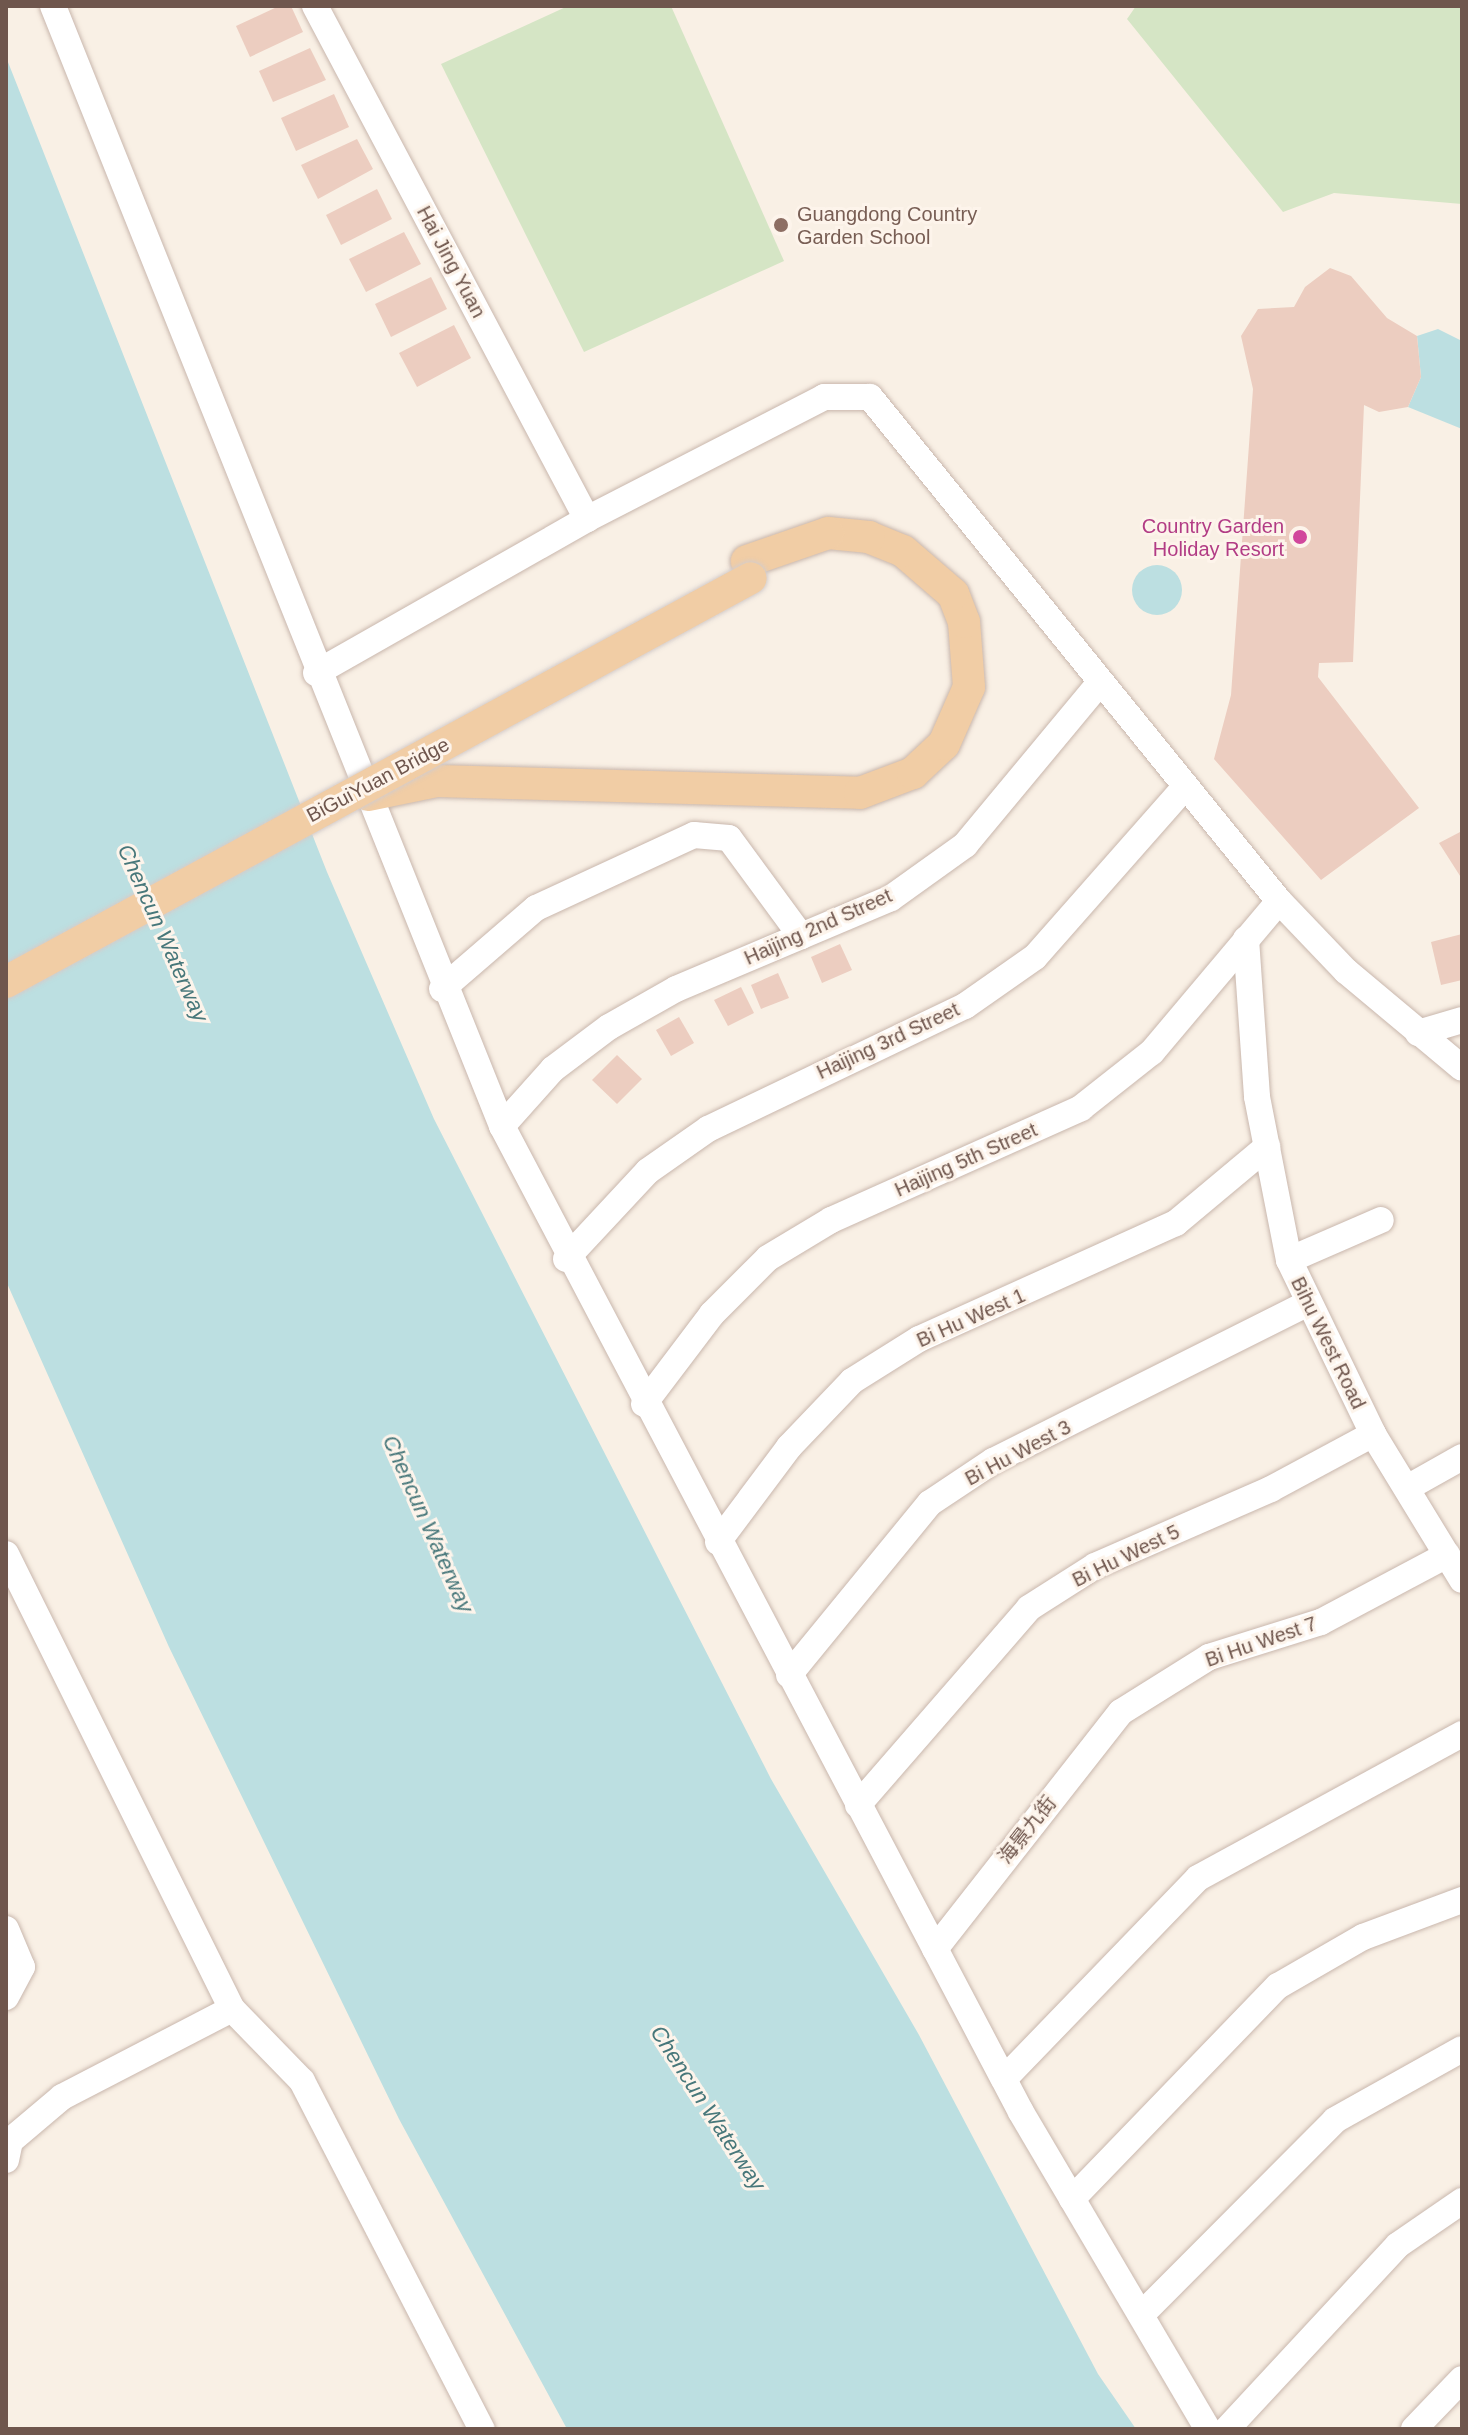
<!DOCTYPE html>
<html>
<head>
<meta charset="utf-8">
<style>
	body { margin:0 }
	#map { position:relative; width:1468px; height:2435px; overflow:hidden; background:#f9f0e5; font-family:Arial,"Noto Sans SC",sans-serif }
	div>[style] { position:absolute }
	.green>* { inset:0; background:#d5e5c5 }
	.water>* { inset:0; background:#bcdfe1 }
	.round { border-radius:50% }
	.building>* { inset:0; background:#eccdc0 }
	.roads { filter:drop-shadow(0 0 2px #c9b7ad) drop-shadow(0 0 2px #c9b7ad) }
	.minor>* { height:26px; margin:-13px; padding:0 13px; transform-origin:13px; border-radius:13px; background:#fff }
	.major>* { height:32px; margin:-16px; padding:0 16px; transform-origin:16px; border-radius:16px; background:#f1cda5 }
	.bridges { filter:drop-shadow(0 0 2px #d4ccca) drop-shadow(0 0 2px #d4ccca) }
	.major-bridge>* { height:32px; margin:-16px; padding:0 16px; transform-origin:16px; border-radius:16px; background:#f1cda5 }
	.dots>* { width:22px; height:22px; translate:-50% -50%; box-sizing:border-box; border:4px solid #fdf4eb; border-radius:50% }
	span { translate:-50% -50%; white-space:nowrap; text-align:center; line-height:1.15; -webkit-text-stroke:6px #fdf4eb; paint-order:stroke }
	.education-label { font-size:20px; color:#785e54 }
	.left { translate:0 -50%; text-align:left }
	.street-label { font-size:20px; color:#6f564d }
	.hotel-label { font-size:20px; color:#b23c85 }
	.right { translate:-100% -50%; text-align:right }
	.water-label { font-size:22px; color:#47777a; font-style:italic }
	.frame { position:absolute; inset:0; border:8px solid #6f564d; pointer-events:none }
</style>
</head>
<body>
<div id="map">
	<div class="green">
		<i style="clip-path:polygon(568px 6px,671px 6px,784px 261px,584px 352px,441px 64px)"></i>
		<i style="clip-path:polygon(1136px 6px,1462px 6px,1462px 204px,1334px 193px,1283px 212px,1127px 19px)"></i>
	</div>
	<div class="water">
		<i style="clip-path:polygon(6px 57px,327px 872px,434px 1119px,771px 1779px,919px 2035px,1098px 2374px,1136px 2429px,567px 2429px,399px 2119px,169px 1647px,6px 1281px)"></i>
		<i style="clip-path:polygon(1438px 329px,1462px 341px,1462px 429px,1408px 407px,1421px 377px,1417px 336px)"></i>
		<i class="round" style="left:1132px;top:565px;width:50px;height:50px"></i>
	</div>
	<div class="building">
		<i style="clip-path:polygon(279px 6px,291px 6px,303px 32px,250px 57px,236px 26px)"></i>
		<i style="clip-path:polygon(310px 48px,326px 80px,273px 102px,259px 71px)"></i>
		<i style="clip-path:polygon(334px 94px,349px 127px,296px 151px,281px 118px)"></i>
		<i style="clip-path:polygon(357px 139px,373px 169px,318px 199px,301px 165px)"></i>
		<i style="clip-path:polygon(377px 189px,392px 219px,341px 245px,326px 215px)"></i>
		<i style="clip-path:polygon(404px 232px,421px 264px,366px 292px,349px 259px)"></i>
		<i style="clip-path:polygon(1330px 268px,1351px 276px,1387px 318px,1417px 336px,1421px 377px,1408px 407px,1379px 412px,1364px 405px,1353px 662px,1319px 663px,1318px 677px,1419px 808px,1321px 880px,1214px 759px,1231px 695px,1253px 389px,1241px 336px,1258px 309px,1294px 307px,1305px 287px)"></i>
		<i style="clip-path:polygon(431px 277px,447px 309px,391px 337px,375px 304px)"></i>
		<i style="clip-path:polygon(454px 325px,471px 358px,417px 387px,399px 353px)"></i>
		<i style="clip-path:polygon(1462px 831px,1462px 879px,1439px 843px)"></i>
		<i style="clip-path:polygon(1462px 934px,1462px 980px,1441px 985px,1431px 942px)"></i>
		<i style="clip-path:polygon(840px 944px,852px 970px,822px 983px,811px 957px)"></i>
		<i style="clip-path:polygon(778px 973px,789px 998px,761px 1009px,751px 985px)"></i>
		<i style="clip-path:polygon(741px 987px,754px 1013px,728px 1026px,714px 1000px)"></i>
		<i style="clip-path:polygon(679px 1017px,694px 1043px,671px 1056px,656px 1030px)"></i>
		<i style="clip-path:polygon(617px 1055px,642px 1079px,617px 1104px,592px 1080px)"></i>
	</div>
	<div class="roads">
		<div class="minor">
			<i style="left:53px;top:6px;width:1207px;rotate:68.15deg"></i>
			<i style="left:502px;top:1126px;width:1114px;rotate:62.24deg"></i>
			<i style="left:1021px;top:2112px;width:368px;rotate:59.5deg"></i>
			<i style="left:315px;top:6px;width:581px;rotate:62.07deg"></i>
			<i style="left:316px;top:673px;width:312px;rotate:-29.6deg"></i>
			<i style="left:587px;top:519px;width:267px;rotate:-27.2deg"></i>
			<i style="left:824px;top:397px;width:46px"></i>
			<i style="left:870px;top:397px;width:649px;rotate:50.94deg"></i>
			<i style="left:1279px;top:901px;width:97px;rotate:46.3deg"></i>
			<i style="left:1346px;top:971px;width:151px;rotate:39.9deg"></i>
			<i style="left:1246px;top:939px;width:158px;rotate:86deg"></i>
			<i style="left:1257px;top:1097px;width:166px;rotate:78.9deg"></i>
			<i style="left:1289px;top:1260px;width:193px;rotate:64.2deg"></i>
			<i style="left:1373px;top:1434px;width:171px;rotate:58.6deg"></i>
			<i style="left:442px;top:989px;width:124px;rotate:-40.8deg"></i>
			<i style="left:536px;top:908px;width:174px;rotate:-24.8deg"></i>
			<i style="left:694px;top:835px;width:35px;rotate:5deg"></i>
			<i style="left:729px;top:838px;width:122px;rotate:53.7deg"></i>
			<i style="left:1418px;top:1033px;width:46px;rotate:-16.5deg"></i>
			<i style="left:502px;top:1126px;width:76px;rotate:-48.2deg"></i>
			<i style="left:553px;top:1069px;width:70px;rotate:-36.9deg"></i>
			<i style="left:609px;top:1027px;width:77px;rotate:-29.6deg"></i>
			<i style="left:676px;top:989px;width:233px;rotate:-22.9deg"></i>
			<i style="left:891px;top:898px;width:91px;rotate:-35.6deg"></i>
			<i style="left:965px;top:845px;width:208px;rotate:-50.3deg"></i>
			<i style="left:566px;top:1259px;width:120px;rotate:-47deg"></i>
			<i style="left:648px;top:1171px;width:73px;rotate:-35deg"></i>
			<i style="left:708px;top:1129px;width:285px;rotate:-25.6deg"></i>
			<i style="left:965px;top:1006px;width:85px;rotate:-35deg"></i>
			<i style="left:1035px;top:957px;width:224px;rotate:-48.6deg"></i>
			<i style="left:1289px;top:1260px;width:100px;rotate:-23.5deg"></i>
			<i style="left:644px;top:1404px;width:113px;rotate:-52.9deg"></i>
			<i style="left:712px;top:1314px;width:79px;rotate:-45deg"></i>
			<i style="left:768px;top:1258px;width:74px;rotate:-31.1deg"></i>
			<i style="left:831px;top:1220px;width:274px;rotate:-24.1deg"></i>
			<i style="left:1081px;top:1108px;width:90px;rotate:-38.3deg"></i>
			<i style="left:1152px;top:1052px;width:197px;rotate:-49.9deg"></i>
			<i style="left:1407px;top:1488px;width:63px;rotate:-29.4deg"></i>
			<i style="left:718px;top:1542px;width:119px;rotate:-53.2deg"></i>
			<i style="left:789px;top:1447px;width:91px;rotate:-46.3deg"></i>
			<i style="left:852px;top:1381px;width:79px;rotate:-32.1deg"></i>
			<i style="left:919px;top:1339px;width:282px;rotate:-24.3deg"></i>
			<i style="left:1176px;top:1223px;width:119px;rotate:-39.9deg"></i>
			<i style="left:6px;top:1554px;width:508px;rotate:63.59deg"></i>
			<i style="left:232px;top:2009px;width:100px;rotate:45.8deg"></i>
			<i style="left:302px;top:2081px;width:392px;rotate:62.7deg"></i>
			<i style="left:789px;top:1675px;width:222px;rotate:-50.7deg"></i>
			<i style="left:930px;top:1503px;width:76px;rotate:-33.7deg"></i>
			<i style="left:993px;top:1461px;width:349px;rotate:-26.6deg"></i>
			<i style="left:858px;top:1805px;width:261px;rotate:-49deg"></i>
			<i style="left:1029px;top:1608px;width:78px;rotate:-32.5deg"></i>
			<i style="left:1095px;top:1566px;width:192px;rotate:-23.6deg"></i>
			<i style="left:1271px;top:1489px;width:116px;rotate:-28.3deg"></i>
			<i style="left:6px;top:1929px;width:41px;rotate:67.2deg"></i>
			<i style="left:22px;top:1967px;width:34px;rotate:118deg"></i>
			<i style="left:935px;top:1949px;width:301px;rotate:-51.9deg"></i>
			<i style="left:1121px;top:1712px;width:104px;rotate:-32deg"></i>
			<i style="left:1209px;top:1657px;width:117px;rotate:-17.4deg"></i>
			<i style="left:1321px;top:1622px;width:143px;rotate:-28deg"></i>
			<i style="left:1004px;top:2079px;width:279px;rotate:-46deg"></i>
			<i style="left:1198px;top:1878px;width:301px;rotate:-28.6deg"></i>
			<i style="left:6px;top:2160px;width:19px;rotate:-78deg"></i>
			<i style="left:10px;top:2141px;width:68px;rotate:-40.2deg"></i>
			<i style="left:62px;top:2097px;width:191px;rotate:-27.4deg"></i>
			<i style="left:1072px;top:2199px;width:296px;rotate:-46deg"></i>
			<i style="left:1278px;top:1986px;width:98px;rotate:-30deg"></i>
			<i style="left:1363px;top:1937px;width:106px;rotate:-20.5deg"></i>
			<i style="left:1141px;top:2315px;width:275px;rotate:-45.1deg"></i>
			<i style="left:1335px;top:2120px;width:145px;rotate:-29.2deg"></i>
			<i style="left:1227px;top:2429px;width:251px;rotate:-47.1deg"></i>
			<i style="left:1398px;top:2245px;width:78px;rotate:-34.5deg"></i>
			<i style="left:1414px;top:2429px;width:69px;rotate:-46.2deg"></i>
		</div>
		<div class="major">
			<i style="left:368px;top:795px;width:70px;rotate:-11.5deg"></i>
			<i style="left:437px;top:781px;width:423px;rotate:1.6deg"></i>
			<i style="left:860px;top:793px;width:57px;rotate:-20.7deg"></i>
			<i style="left:913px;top:773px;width:42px;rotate:-43.1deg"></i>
			<i style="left:944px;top:744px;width:62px;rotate:-66.3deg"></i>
			<i style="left:969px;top:687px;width:65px;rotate:-94.4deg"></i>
			<i style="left:964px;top:622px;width:30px;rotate:-111deg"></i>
			<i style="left:953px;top:594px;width:66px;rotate:-139.3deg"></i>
			<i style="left:903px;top:551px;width:37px;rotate:-158deg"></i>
			<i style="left:869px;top:537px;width:41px;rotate:-174.4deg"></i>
			<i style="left:828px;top:533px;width:86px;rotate:160.9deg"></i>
		</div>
	</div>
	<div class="bridges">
		<div class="major-bridge">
			<i style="left:6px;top:982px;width:847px;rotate:-28.47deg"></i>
		</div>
	</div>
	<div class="dots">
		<i style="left:781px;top:225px;background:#8d6e63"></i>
		<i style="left:1300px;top:537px;background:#d1479c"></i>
	</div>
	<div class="education-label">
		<span class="left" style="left:797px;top:226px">Guangdong Country<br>Garden School</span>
	</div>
	<div class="street-label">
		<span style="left:451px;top:262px;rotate:62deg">Hai Jing Yuan</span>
		<span style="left:378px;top:780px;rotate:-28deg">BiGuiYuan Bridge</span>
		<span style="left:818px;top:927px;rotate:-24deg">Haijing 2nd Street</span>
		<span style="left:888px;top:1041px;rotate:-25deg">Haijing 3rd Street</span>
		<span style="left:966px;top:1160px;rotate:-24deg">Haijing 5th Street</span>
		<span style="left:971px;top:1318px;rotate:-24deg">Bi Hu West 1</span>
		<span style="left:1328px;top:1343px;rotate:64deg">Bihu West Road</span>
		<span style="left:1018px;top:1453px;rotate:-28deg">Bi Hu West 3</span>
		<span style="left:1126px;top:1556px;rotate:-26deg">Bi Hu West 5</span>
		<span style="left:1261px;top:1642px;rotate:-19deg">Bi Hu West 7</span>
		<span style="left:1027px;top:1830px;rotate:-52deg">海景九街</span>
	</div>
	<div class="hotel-label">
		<span class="right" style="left:1284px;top:538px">Country Garden<br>Holiday Resort</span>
	</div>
	<div class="water-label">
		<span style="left:163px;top:933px;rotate:66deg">Chencun Waterway</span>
		<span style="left:428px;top:1524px;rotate:66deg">Chencun Waterway</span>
		<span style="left:708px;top:2108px;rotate:57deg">Chencun Waterway</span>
	</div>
	<div class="frame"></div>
</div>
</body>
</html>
